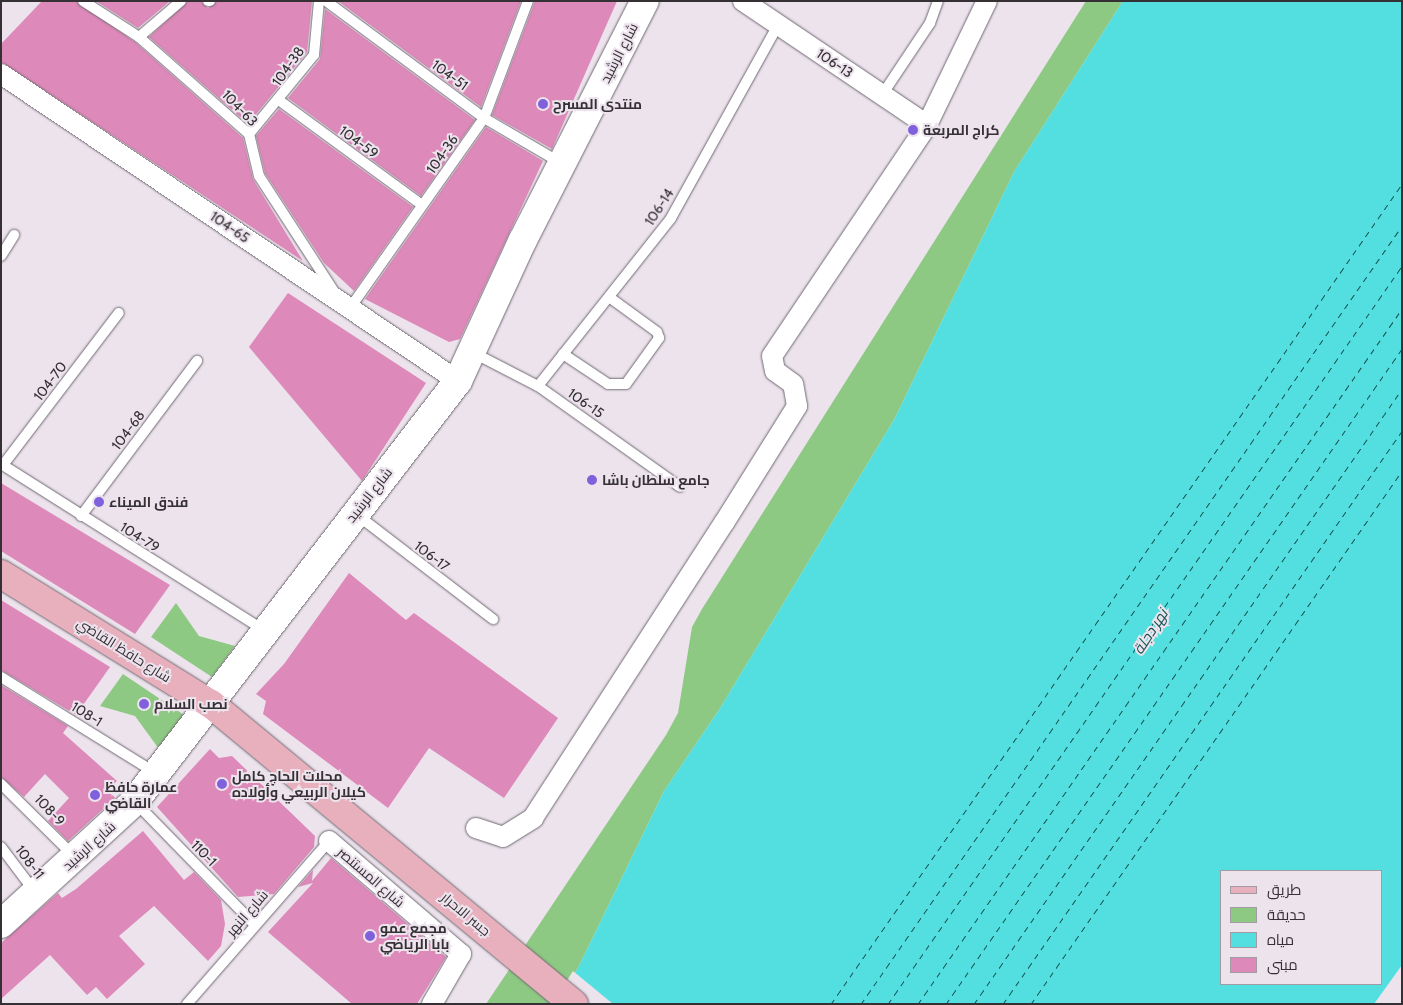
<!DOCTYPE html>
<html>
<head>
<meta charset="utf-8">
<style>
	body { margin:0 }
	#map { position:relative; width:1403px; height:1005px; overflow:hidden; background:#ece3ed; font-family:Cabin,Cairo,sans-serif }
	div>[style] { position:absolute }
	.green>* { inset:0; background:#8ec983 }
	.water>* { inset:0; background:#53dfdf }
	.pier>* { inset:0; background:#ece3ed }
	.ferry>* { height:1px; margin-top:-0.5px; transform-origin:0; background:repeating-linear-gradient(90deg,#155151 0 6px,transparent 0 11px) }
	.building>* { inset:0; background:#dd89b9 }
	.roads { filter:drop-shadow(0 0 1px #6f6870) drop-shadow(0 0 1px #6f6870) }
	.lane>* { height:10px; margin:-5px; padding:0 5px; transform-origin:5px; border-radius:5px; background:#fff }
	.street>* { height:20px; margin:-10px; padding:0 10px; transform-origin:10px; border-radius:10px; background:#fff }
	.secondary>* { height:28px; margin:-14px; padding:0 14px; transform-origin:14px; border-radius:14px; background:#fff }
	.primary>* { height:28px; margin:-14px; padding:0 14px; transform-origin:14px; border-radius:14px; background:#e8afbc }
	.dots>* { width:14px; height:14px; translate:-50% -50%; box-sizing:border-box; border:2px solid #ece3ed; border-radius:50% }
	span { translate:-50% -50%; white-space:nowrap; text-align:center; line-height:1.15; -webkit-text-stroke:4px #ece3ed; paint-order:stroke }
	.street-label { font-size:14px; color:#343034 }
	.poi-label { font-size:14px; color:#343034; font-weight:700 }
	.left { translate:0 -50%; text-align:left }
	.water-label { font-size:15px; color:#155151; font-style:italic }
	.frame { position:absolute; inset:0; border:2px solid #343034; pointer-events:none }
	.legend { position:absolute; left:1220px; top:870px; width:162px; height:115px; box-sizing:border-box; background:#ece3ed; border:1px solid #a29ba3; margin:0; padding:6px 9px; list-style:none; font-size:15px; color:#343034 }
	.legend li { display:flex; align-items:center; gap:10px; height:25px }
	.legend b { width:25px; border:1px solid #a29ba3 }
</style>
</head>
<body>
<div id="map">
	<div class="green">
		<i style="clip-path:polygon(1086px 1px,1123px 1px,1014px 172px,895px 418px,719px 710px,664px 791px,578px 968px,555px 1004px,486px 1004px,666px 735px,678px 713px,692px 627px,702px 609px)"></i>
		<i style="clip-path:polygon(176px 603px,199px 636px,235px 646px,212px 677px,151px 637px)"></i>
		<i style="clip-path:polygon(123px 674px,184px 715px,159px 749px,135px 716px,100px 706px)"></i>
	</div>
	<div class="water">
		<i style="clip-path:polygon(evenodd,1123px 1px,1402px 1px,1402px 965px,1374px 1004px,555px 1004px,578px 968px,664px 791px,719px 710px,895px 418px,1014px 172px,1123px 1px,1222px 871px,1382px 871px,1382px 984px,1222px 984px,1222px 871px)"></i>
	</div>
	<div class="pier">
		<i style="clip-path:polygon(573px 971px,613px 1004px,552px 1004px)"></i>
	</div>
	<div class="ferry">
		<i style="left:831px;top:1004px;width:999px;rotate:-55.15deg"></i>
		<i style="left:861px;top:1004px;width:948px;rotate:-55.19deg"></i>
		<i style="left:888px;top:1004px;width:899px;rotate:-55.14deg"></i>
		<i style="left:918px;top:1004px;width:847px;rotate:-55.15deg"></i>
		<i style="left:946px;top:1004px;width:798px;rotate:-55.16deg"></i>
		<i style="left:974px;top:1004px;width:749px;rotate:-55.16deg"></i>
		<i style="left:1003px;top:1004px;width:698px;rotate:-55.15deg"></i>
		<i style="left:1031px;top:1004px;width:649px;rotate:-55.16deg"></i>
	</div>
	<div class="building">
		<i style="clip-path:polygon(42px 1px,76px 1px,135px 42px,243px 138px,253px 179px,303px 261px,1px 62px,1px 44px)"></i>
		<i style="clip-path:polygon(96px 1px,170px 1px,138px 28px)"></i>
		<i style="clip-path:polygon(188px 1px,201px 1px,208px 8px,217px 1px,312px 1px,307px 52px,248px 124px,149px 37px)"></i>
		<i style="clip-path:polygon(338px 1px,521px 1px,481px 107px)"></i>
		<i style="clip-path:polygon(535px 1px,617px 1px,552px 149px,492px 115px)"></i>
		<i style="clip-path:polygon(325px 9px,475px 120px,421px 196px,288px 98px,320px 59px)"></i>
		<i style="clip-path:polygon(279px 109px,413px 207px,354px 291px,324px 263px,265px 173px,256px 136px)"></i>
		<i style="clip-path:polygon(486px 127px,543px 161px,460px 339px,449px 342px,365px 299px)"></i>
		<i style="clip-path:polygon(288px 293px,426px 383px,362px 481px,249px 347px)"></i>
		<i style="clip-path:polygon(1px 483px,170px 585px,135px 634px,1px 551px)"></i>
		<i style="clip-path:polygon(349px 573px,406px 620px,414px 613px,558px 718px,504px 798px,429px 748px,388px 808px,263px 714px,266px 701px,256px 694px,284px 664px)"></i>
		<i style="clip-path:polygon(1px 600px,110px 667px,76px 715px,1px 670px)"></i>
		<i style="clip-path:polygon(1px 685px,68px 726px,63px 733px,117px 781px,108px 789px,115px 798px,68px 841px,48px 821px,69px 798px,45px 774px,24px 797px,1px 777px)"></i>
		<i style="clip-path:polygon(210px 749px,219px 758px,232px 756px,315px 836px,314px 847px,274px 894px,238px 897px,157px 807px)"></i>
		<i style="clip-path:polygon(143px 831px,184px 880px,194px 872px,221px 900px,225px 924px,221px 946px,208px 961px,154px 906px,119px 936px,145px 964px,107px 999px,96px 987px,87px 995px,50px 955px,1px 999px,1px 943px,58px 893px,62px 898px,76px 889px)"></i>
		<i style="clip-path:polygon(331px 858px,446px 957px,417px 1004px,352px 1004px,268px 932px,313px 883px,298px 887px,313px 870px,312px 881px)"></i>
	</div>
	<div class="roads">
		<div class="lane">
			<i style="left:83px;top:1px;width:67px;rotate:32.7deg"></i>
			<i style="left:139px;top:37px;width:147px;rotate:41.4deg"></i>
			<i style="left:249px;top:134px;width:43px;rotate:76.6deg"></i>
			<i style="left:259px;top:176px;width:140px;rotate:57deg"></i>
			<i style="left:208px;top:1px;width:2px"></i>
			<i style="left:326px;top:1px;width:197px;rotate:36.5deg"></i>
			<i style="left:484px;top:118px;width:89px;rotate:30.3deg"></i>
			<i style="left:139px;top:37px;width:55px;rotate:-40.6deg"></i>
			<i style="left:882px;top:95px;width:87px;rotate:-56.3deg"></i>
			<i style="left:930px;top:23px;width:23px;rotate:-70deg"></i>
			<i style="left:280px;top:101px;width:176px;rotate:36.2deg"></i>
			<i style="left:249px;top:134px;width:102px;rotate:-50.6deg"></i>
			<i style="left:314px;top:55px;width:54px;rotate:-84.7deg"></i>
			<i style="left:1px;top:256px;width:25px;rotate:-58deg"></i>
			<i style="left:350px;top:308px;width:232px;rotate:-54.8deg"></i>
			<i style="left:484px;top:118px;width:125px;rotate:-69.4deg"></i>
			<i style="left:472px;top:352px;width:74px;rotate:27.3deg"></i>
			<i style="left:538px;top:386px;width:174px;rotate:35.4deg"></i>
			<i style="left:563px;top:354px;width:54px;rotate:33.7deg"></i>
			<i style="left:608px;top:384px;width:18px"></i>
			<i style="left:626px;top:384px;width:57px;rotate:-54.3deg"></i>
			<i style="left:659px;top:338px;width:6px;rotate:-108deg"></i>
			<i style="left:657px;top:332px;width:59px;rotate:-143.9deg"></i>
			<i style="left:538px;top:386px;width:214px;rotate:-51.6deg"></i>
			<i style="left:671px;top:218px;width:221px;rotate:-61deg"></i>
			<i style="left:1px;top:464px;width:312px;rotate:32.3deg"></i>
			<i style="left:3px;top:465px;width:191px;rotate:-52.7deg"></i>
			<i style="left:356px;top:514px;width:173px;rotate:37.5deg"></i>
			<i style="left:81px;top:516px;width:194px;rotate:-53.2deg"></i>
			<i style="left:1px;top:677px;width:182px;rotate:31.8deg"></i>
			<i style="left:1px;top:784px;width:103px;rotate:44.6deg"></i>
			<i style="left:135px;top:802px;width:170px;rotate:45.7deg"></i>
			<i style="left:1px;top:847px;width:56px;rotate:52.9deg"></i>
			<i style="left:187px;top:1004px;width:216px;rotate:-48.9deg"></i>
		</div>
		<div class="street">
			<i style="left:743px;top:1px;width:222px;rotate:34deg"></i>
			<i style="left:1px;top:74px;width:551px;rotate:33.89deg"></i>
			<i style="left:476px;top:828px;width:28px;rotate:18deg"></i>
			<i style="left:503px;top:837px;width:36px;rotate:-32deg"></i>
			<i style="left:533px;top:818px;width:351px;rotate:-57.1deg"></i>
			<i style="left:724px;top:523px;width:138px;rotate:-58deg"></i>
			<i style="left:797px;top:406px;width:22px;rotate:-100deg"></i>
			<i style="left:793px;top:384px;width:22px;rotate:-144deg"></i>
			<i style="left:775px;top:371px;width:15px;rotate:-101deg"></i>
			<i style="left:772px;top:356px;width:278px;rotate:-56.1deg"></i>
			<i style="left:927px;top:125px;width:138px;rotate:-64.2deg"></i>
			<i style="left:329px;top:841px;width:174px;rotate:40.6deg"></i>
			<i style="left:461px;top:954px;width:58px;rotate:120.1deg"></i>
		</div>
		<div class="secondary">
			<i style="left:1px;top:924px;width:182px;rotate:-42.5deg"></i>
			<i style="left:135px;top:801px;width:530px;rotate:-52.44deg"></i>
			<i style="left:458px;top:381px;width:155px;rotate:-65.3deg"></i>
			<i style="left:523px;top:240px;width:268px;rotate:-63deg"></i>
		</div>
		<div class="primary">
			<i style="left:1px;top:574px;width:247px;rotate:31.8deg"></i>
			<i style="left:211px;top:704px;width:471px;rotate:39.6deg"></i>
		</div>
	</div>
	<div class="dots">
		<i style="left:543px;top:104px;background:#8160db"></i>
		<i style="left:913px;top:130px;background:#8160db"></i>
		<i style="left:592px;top:480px;background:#8160db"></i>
		<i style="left:99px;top:502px;background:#8160db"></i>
		<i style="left:144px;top:704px;background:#8160db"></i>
		<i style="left:222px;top:784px;background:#8160db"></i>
		<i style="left:95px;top:795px;background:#8160db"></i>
		<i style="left:370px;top:936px;background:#8160db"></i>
	</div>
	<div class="street-label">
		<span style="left:619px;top:53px;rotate:-63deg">شارع الرشيد</span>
		<span style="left:835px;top:63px;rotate:34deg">106-13</span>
		<span style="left:288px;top:66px;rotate:-55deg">104-38</span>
		<span style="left:450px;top:75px;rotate:36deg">104-51</span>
		<span style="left:240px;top:108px;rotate:46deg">104-63</span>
		<span style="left:359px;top:142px;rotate:36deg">104-59</span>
		<span style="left:442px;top:154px;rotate:-55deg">104-36</span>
		<span style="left:659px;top:207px;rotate:-57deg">106-14</span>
		<span style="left:230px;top:227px;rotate:34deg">104-65</span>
		<span style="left:50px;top:381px;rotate:-53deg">104-70</span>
		<span style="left:586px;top:403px;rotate:35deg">106-15</span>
		<span style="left:128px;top:430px;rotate:-53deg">104-68</span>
		<span style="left:369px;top:495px;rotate:-52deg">شارع الرشيد</span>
		<span style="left:140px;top:537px;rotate:32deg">104-79</span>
		<span style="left:432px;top:556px;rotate:37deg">106-17</span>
		<span style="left:124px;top:650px;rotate:32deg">شارع حافظ القاضي</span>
		<span style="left:87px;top:714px;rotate:32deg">108-1</span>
		<span style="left:50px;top:810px;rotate:47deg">108-9</span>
		<span style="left:89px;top:846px;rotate:-42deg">شارع الرشيد</span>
		<span style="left:204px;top:853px;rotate:46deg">110-1</span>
		<span style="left:30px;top:862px;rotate:53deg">108-11</span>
		<span style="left:371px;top:877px;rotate:41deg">شارع المستنصر</span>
		<span style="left:247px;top:913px;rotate:-49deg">شارع النهر</span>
		<span style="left:466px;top:914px;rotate:40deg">جسر الاحرار</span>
	</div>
	<div class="poi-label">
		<span class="left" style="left:553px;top:104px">منتدى المسرح</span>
		<span class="left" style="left:923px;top:130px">كراج المربعة</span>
		<span class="left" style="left:602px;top:480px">جامع سلطان باشا</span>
		<span class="left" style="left:109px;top:502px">فندق الميناء</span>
		<span class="left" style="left:154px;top:704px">نصب السلام</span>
		<span class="left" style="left:232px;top:784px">محلات الحاج كامل<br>كيلان الربيعي وأولاده</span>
		<span class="left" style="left:105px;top:795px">عمارة حافظ<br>القاضي</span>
		<span class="left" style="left:380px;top:936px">مجمع عمو<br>بابا الرياضي</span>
	</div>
	<div class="water-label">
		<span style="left:1151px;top:632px;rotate:-57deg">نهر دجلة</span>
	</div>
	<div class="frame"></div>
	<ul class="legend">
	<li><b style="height:6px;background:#e8afbc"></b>طريق</li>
	<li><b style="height:14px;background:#8ec983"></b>حديقة</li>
	<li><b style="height:14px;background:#53dfdf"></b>مياه</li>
	<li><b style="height:14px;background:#dd89b9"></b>مبنى</li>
	</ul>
</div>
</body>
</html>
